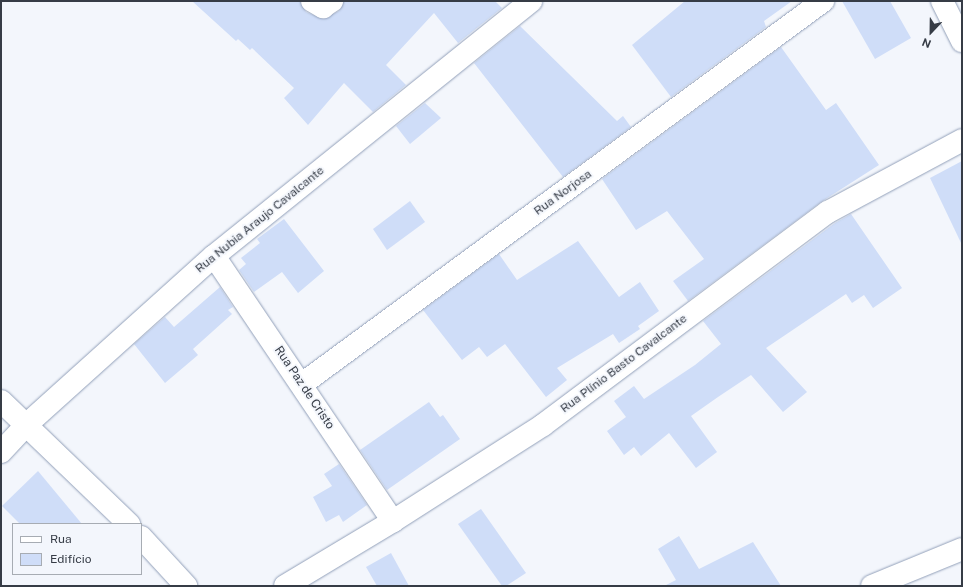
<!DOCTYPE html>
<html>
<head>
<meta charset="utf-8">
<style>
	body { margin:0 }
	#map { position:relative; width:963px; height:587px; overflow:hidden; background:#f3f6fc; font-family:"Public Sans",sans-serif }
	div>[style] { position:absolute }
	.building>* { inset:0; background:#cfddf8 }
	.roads { filter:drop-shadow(0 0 1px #92a0b9) drop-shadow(0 0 1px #92a0b9) }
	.minor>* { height:22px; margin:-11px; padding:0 11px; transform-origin:11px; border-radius:11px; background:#fff }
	span { translate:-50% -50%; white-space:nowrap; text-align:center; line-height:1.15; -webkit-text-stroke:3.5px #f3f6fc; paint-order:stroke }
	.street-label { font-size:12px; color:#363c46 }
	.frame { position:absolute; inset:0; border:2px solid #363c46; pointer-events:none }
	.legend { position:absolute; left:12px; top:523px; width:130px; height:52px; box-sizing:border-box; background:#f3f6fc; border:1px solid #a7acb3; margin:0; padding:5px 7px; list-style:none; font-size:12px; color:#363c46 }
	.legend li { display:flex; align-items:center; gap:8px; height:20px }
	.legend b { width:20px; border:1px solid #a7acb3 }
	.north { position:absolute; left:911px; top:12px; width:40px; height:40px; -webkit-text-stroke:3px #f3f6fc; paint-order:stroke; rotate:202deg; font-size:11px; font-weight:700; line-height:16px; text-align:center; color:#363c46 }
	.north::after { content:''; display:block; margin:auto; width:14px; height:18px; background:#363c46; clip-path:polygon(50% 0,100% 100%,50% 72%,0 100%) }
</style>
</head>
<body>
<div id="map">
	<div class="building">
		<i style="clip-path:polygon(192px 1px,300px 1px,306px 12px,323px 19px,339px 11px,344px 1px,495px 1px,502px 8px,458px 43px,434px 13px,386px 65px,406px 85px,373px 112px,344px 83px,308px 125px,284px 98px,294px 88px,252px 48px,250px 50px,238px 39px,236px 41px)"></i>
		<i style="clip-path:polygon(685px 1px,792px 1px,764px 21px,766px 27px,671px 97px,632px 45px)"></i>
		<i style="clip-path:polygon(842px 1px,890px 1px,911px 38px,875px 59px)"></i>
		<i style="clip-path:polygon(520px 26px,617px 121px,623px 116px,631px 127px,563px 177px,474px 63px)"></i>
		<i style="clip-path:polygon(781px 47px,826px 110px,836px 103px,879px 165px,821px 202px,688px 301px,673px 281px,704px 259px,667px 211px,636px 230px,602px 179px)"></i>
		<i style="clip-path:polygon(425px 103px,441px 118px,410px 144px,396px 126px)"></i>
		<i style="clip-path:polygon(962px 161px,962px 245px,930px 178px)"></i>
		<i style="clip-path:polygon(410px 201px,425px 222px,387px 250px,373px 229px)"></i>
		<i style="clip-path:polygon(851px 214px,902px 288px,873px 308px,864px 295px,852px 303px,846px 294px,766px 348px,807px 392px,783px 412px,751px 375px,718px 397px,691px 416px,717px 452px,696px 468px,669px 433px,641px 456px,634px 447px,624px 455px,607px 431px,626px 417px,614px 401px,634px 386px,644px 399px,695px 365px,721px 344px,703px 321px,835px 223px)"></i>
		<i style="clip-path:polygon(284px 219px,324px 271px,298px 293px,282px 272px,254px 292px,239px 270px,246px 264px,241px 258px,260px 243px,257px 239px)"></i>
		<i style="clip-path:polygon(578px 241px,619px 297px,640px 282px,659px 311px,638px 326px,640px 329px,619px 343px,613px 334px,557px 368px,567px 380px,546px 397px,505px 344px,487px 357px,479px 347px,462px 360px,423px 310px,499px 254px,517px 280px)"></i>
		<i style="clip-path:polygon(220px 287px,233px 307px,228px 310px,232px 314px,193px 349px,198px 355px,165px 383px,134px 344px,165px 317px,174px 327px)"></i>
		<i style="clip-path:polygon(429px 402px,440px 417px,443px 415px,460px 439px,387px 490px,360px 450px)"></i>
		<i style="clip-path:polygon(339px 464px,367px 505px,343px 522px,339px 515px,326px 522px,313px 497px,332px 486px,324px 474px)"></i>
		<i style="clip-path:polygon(38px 471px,82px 524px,20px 524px,2px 506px)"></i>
		<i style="clip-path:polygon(481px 509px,526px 573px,506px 586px,502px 586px,458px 524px)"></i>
		<i style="clip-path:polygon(679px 536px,699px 569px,753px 542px,781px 586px,664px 586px,676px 580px,658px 549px)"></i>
		<i style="clip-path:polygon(391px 553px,409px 586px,377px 586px,366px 567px)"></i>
	</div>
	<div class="roads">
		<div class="minor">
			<i style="left:312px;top:1px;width:13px;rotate:29deg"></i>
			<i style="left:323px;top:7px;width:11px;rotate:-34deg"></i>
			<i style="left:942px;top:1px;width:45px;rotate:63.4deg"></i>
			<i style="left:214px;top:256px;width:320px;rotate:56deg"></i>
			<i style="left:302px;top:384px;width:647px;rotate:-36.32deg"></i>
			<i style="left:1px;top:401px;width:178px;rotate:43.9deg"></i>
			<i style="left:1px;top:452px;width:35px;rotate:-47deg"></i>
			<i style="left:25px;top:426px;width:254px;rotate:-42deg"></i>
			<i style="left:214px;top:256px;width:407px;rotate:-38.8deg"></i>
			<i style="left:141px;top:537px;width:67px;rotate:47.4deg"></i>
			<i style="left:285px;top:586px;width:126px;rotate:-31deg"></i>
			<i style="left:393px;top:521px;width:178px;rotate:-32.6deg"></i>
			<i style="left:543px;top:425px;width:356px;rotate:-36.8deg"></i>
			<i style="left:828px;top:212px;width:152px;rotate:-28.2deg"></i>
			<i style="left:872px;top:586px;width:97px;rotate:-22.3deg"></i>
		</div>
	</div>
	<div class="street-label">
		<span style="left:563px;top:193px;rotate:-36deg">Rua Norjosa</span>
		<span style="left:260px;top:220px;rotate:-39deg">Rua Nubia Araujo Cavalcante</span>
		<span style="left:624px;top:364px;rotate:-37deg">Rua Plínio Basto Cavalcante</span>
		<span style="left:304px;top:388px;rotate:56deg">Rua Paz de Cristo</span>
	</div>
	<div class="frame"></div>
	<ul class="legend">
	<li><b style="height:5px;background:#fff"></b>Rua</li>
	<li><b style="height:11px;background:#cfddf8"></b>Edifício</li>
	</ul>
	<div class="north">N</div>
</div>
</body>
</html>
